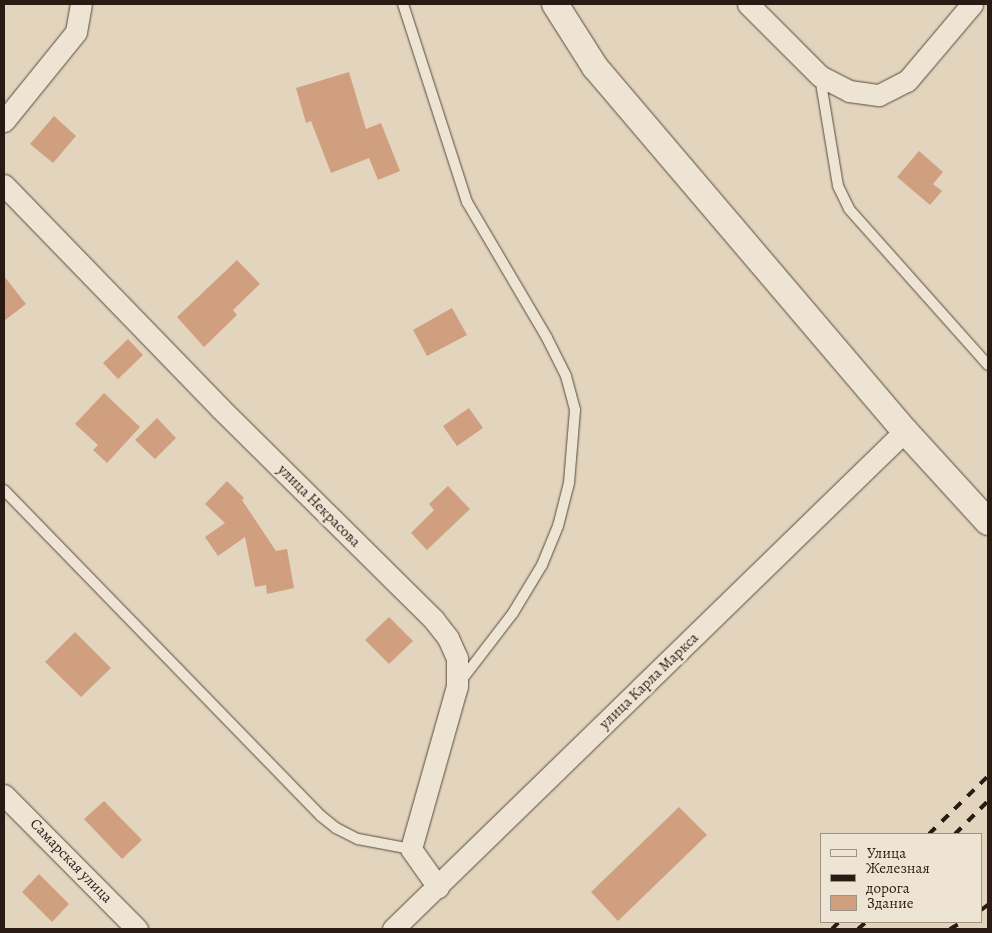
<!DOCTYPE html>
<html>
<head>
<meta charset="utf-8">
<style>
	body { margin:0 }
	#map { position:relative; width:992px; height:933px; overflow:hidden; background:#e3d5bd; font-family:Alegreya,serif }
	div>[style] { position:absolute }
	.building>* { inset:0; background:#d09f7f }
	.roads { filter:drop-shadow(0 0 1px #58493e) drop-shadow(0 0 1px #58493e) }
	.service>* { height:10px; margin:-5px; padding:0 5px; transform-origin:5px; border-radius:5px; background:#ede4d4 }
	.minor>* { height:21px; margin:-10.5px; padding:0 10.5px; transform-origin:10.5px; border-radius:10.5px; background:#ede4d4 }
	.tertiary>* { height:26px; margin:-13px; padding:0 13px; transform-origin:13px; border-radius:13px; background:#ede4d4 }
	.rail>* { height:4px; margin-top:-2px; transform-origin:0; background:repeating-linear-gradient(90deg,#291a13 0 9px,transparent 0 18px) }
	span { translate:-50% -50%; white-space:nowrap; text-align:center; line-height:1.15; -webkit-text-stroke:4.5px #ede4d4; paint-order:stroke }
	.street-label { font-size:15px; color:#291a13 }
	.frame { position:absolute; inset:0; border:5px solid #291a13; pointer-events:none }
	.legend { position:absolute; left:820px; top:833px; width:162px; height:90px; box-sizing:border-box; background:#ede4d4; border:1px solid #9f9387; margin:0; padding:6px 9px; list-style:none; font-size:15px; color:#291a13 }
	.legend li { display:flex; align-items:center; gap:10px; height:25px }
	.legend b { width:25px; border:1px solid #9f9387 }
</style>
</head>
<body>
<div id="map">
	<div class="building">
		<i style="clip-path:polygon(349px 72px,366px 129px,381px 123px,400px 171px,378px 180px,369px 158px,331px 173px,311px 121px,306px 123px,296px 88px)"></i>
		<i style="clip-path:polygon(54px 116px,76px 136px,53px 163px,30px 144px)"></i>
		<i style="clip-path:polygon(919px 151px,943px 172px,933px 184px,942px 191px,930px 205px,897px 177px)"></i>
		<i style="clip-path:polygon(237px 260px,260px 284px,233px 310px,237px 315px,204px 347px,177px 317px)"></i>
		<i style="clip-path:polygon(4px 276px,26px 304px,4px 321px)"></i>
		<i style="clip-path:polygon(452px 308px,467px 335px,427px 356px,413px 330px)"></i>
		<i style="clip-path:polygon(128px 339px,143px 355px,118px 379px,103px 363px)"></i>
		<i style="clip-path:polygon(104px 393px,140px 427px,107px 463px,93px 450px,98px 445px,75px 424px)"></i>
		<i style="clip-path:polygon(469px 408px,483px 428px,457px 446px,443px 426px)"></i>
		<i style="clip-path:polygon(157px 418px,176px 438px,155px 459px,135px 440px)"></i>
		<i style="clip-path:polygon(227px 481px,244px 498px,242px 500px,276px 551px,287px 549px,294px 588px,267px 594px,266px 585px,255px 587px,245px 537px,218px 556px,205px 537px,225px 523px,205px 504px)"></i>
		<i style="clip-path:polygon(448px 486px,470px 509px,427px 550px,411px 533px,434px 510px,429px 504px)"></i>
		<i style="clip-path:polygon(389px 617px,413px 641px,389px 664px,365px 640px)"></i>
		<i style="clip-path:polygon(75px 632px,111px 668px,81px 697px,45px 662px)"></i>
		<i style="clip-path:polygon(104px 801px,142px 840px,122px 859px,84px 819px)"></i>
		<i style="clip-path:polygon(679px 807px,707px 835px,618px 921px,591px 892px)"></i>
		<i style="clip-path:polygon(39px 874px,69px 904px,52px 922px,22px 892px)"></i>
	</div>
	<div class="roads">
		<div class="service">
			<i style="left:403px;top:4px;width:208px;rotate:72.1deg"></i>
			<i style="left:467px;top:202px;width:158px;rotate:59.5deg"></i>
			<i style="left:547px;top:338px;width:42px;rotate:63.4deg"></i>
			<i style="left:566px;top:376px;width:35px;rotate:75deg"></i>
			<i style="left:575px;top:410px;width:73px;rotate:94.7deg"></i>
			<i style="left:569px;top:483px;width:44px;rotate:104.3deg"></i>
			<i style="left:558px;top:526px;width:42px;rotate:112.3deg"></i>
			<i style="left:542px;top:565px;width:56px;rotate:121.1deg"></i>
			<i style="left:513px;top:613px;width:87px;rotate:127.5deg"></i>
			<i style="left:820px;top:77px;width:110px;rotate:80.6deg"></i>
			<i style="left:838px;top:186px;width:25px;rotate:64deg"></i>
			<i style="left:849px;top:209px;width:209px;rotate:48.3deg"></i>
			<i style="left:4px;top:490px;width:455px;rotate:45.8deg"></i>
			<i style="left:321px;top:816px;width:19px;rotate:39deg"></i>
			<i style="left:336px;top:828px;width:25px;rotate:27deg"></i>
			<i style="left:358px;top:839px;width:54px;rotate:10.7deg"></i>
		</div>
		<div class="minor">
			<i style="left:748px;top:4px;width:102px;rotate:45deg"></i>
			<i style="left:820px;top:76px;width:33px;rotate:27deg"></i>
			<i style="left:849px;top:91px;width:30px;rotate:8deg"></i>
			<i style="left:879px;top:95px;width:31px;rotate:-27deg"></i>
			<i style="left:907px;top:81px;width:101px;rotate:-49.8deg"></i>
			<i style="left:4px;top:121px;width:114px;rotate:-51deg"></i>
			<i style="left:76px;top:32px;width:28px;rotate:-80deg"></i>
			<i style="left:4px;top:185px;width:310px;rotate:45.9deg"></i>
			<i style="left:220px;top:408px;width:301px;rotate:44.7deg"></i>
			<i style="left:434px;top:620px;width:23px;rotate:52deg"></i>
			<i style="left:448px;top:638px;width:22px;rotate:66deg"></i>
			<i style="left:457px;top:658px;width:28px;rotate:90deg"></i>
			<i style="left:457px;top:686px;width:169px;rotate:105.8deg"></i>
			<i style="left:411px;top:849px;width:47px;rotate:54.6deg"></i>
			<i style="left:4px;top:795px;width:189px;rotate:45.2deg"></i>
			<i style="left:393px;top:929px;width:714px;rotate:-44.21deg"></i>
		</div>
		<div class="tertiary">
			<i style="left:555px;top:4px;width:75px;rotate:57.6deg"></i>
			<i style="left:595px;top:67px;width:478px;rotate:49.6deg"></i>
			<i style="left:905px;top:431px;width:123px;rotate:47.6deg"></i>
		</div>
	</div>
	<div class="rail">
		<i style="left:929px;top:834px;width:83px;rotate:-44.5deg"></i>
		<i style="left:955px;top:834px;width:47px;rotate:-45deg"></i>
		<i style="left:981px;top:910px;width:9px;rotate:-36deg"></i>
		<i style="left:832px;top:929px;width:10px;rotate:-45deg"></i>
		<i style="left:858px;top:929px;width:11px;rotate:-41deg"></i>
		<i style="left:950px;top:929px;width:14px;rotate:-30deg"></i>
	</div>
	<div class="street-label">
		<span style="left:319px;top:506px;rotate:45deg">улица Некрасова</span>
		<span style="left:649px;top:681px;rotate:-44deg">улица Карла Маркса</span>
		<span style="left:71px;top:861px;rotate:46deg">Самарская улица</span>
	</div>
	<div class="frame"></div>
	<ul class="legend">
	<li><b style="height:6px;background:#ede4d4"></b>Улица</li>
	<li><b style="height:6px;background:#291a13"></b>Железная дорога</li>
	<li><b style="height:14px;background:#d09f7f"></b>Здание</li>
	</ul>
</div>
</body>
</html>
